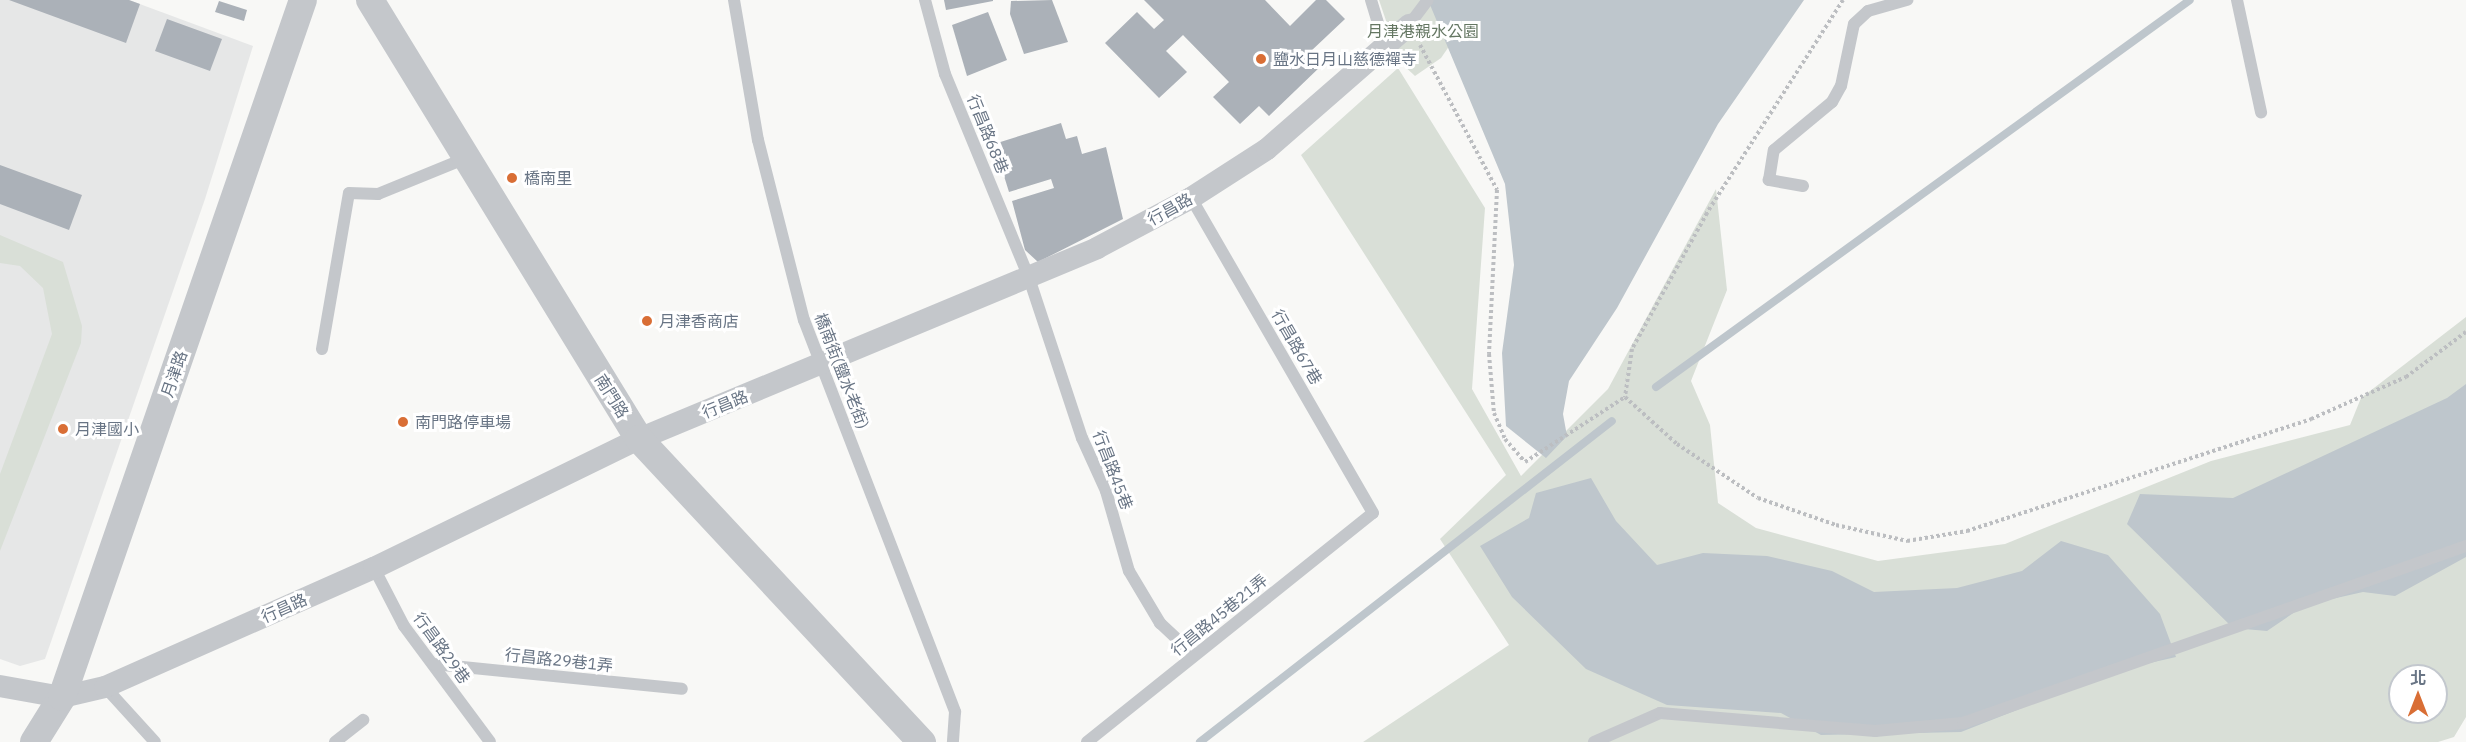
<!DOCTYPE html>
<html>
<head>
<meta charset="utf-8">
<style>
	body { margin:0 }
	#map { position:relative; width:2466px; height:742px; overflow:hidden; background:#f8f8f6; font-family:"IBM Plex Sans","Noto Sans TC",sans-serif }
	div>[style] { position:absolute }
	.built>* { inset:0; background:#e6e7e7 }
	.green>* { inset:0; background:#d9dfd7 }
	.water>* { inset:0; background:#bec6cc }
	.stream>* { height:8px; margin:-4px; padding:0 4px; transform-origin:4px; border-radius:4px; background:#bec6cc }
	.building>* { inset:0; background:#abb1b8 }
	.path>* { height:4px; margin-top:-2px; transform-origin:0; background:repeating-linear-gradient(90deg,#bcbec1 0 3px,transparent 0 6px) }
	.service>* { height:12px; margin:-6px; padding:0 6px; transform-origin:6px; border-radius:6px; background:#c4c7cb }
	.minor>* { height:22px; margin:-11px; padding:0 11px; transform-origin:11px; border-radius:11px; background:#c4c7cb }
	.tertiary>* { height:28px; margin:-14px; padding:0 14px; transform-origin:14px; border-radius:14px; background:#c4c7cb }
	.dots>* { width:16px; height:16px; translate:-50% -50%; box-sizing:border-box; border:3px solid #fff; border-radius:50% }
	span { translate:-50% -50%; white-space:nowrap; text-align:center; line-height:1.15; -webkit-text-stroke:6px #fff; paint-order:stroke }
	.park-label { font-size:16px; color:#657763 }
	.poi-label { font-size:16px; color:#697585 }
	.left { translate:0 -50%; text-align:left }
	.street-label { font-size:16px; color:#697585 }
	.north { position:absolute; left:2388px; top:664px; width:60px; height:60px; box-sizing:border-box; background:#fff; border:2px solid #c3c8ce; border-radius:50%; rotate:0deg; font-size:16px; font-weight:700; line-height:24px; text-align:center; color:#697585 }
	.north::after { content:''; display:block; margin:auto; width:21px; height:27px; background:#d96e35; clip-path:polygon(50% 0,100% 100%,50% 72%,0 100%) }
</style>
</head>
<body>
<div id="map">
	<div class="built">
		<i style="clip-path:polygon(0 0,129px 0,253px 46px,205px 199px,45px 659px,20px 666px,0 659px)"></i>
	</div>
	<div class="green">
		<i style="clip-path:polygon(1379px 0,1481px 0,1441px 58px,1415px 76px,1400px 62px)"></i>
		<i style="clip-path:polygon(evenodd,1398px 68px,1485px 208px,1472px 389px,1521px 476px,1608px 389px,1716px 189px,1727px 290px,1691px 381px,1710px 425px,1718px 503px,1756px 528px,1878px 561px,2005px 544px,2211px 461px,2350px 425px,2361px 398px,2466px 317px,2466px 717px,2454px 737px,2438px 742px,1363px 742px,1509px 645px,1440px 539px,1506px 475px,1301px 155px,1398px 68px,2400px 676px,2436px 676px,2436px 712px,2400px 712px,2400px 676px)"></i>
		<i style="clip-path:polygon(0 235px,63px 262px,82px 326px,81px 343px,0 551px,0 474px,52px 334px,43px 288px,20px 266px,0 263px)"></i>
	</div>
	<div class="water">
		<i style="clip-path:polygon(1428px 0,1804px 0,1718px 124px,1617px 308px,1569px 381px,1563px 414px,1567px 436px,1546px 458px,1506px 426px,1502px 353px,1514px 265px,1505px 184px)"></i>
		<i style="clip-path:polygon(2466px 384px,2466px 557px,2395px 596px,2363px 592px,2305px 605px,2267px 631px,2233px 628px,2127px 524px,2140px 494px,2233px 498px,2447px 398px)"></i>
		<i style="clip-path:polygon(1591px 478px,1616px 521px,1657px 565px,1703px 553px,1767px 556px,1832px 571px,1874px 592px,1957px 588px,2022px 571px,2061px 541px,2108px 555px,2160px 614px,2176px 657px,2119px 670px,1961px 732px,1821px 735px,1781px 713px,1667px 705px,1586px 669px,1512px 597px,1480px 546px,1529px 518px,1536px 493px)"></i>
	</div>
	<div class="stream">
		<i style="left:1656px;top:387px;width:659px;rotate:-35.93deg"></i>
		<i style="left:1200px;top:742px;width:522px;rotate:-37.92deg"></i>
	</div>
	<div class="building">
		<i style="clip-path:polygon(9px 0,129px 0,140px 4px,126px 43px)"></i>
		<i style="clip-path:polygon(944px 0,993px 0,993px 1px,946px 10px)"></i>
		<i style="clip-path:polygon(1052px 0,1068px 42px,1024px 54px,1010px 14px,1011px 1px)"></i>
		<i style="clip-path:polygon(1144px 0,1265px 0,1290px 26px,1316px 0,1326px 0,1345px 19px,1310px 52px,1322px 65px,1269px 116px,1259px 106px,1240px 124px,1213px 97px,1229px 82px,1183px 35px,1166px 51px,1187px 72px,1159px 98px,1105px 43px,1137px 12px,1154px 29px,1164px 20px)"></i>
		<i style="clip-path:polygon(219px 1px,247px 10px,244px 21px,215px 12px)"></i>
		<i style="clip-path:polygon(988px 12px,1007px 60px,967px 76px,952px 25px)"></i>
		<i style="clip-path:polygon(167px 19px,222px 39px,210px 71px,155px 51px)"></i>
		<i style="clip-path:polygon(1061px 123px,1066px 139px,1077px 136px,1082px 154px,1106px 147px,1123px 219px,1038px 262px,1025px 250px,1012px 201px,1054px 188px,1051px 179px,1009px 192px,994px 144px)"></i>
		<i style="clip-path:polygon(0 165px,82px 195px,69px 230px,0 204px)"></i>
	</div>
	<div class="path">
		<i style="left:1843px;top:0;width:253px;rotate:122.6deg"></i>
		<i style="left:1707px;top:213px;width:155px;rotate:118.9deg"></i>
		<i style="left:1632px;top:349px;width:49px;rotate:98.3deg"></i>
		<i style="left:1625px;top:397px;width:70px;rotate:42.1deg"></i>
		<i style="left:1677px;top:444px;width:97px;rotate:33.7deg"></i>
		<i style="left:1758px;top:498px;width:83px;rotate:19.1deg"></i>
		<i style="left:1836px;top:525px;width:73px;rotate:12.7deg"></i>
		<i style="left:1907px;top:541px;width:61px;rotate:-9.5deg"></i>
		<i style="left:1967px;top:531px;width:362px;rotate:-18deg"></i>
		<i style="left:2311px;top:419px;width:104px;rotate:-23.9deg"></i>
		<i style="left:2406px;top:377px;width:75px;rotate:-36.9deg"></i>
		<i style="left:1420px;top:45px;width:164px;rotate:62deg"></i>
		<i style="left:1497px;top:190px;width:164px;rotate:92.8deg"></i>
		<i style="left:1489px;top:354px;width:59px;rotate:85.2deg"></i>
		<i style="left:1494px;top:413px;width:28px;rotate:67deg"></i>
		<i style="left:1505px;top:439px;width:30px;rotate:49deg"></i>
		<i style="left:1525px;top:462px;width:119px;rotate:-33deg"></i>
	</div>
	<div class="service">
		<i style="left:734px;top:0;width:142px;rotate:80.3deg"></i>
		<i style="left:758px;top:140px;width:186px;rotate:75.7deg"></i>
		<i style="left:804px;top:320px;width:420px;rotate:68.9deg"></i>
		<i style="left:955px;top:712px;width:30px;rotate:94deg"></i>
		<i style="left:925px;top:0;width:77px;rotate:74.9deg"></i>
		<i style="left:945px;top:74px;width:221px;rotate:67.6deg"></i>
		<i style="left:1029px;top:278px;width:169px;rotate:71.7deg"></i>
		<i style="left:1082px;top:438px;width:58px;rotate:65.6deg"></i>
		<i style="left:1106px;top:491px;width:83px;rotate:74deg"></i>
		<i style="left:1129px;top:571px;width:61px;rotate:59.2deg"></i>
		<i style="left:1160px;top:623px;width:47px;rotate:43.3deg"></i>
		<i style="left:1371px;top:0;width:48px;rotate:73.1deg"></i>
		<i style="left:2237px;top:0;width:115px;rotate:77.9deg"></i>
		<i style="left:1409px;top:25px;width:31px;rotate:-53deg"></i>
		<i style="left:1803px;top:186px;width:35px;rotate:-170deg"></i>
		<i style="left:1769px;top:180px;width:30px;rotate:-81deg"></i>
		<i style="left:1774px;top:150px;width:75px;rotate:-39.6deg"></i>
		<i style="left:1832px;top:102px;width:18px;rotate:-61deg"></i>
		<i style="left:1841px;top:86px;width:63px;rotate:-78.2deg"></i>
		<i style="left:1854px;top:24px;width:19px;rotate:-43deg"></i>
		<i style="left:1868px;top:11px;width:41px;rotate:-15.8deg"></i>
		<i style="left:322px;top:349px;width:158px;rotate:-80.2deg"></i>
		<i style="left:349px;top:193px;width:29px;rotate:2deg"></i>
		<i style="left:378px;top:194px;width:95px;rotate:-22.2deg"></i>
		<i style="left:374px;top:568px;width:65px;rotate:62.7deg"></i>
		<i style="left:404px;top:626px;width:144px;rotate:53.4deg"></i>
		<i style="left:433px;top:664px;width:250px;rotate:5.7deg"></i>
		<i style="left:105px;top:687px;width:74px;rotate:47.7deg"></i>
		<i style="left:335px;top:742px;width:36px;rotate:-38deg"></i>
		<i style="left:1087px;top:742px;width:366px;rotate:-38.7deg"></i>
		<i style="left:1373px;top:513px;width:364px;rotate:-120deg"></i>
		<i style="left:1594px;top:742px;width:72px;rotate:-23.7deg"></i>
		<i style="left:1660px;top:713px;width:216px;rotate:4.8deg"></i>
		<i style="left:1875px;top:731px;width:88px;rotate:-5.2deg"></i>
		<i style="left:1963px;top:723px;width:533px;rotate:-19.39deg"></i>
	</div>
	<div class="minor">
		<i style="left:0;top:686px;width:63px;rotate:10.1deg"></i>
		<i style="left:62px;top:697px;width:44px;rotate:-13.1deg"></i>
		<i style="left:105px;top:687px;width:294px;rotate:-23.9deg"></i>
		<i style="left:374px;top:568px;width:295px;rotate:-26deg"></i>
		<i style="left:639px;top:439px;width:496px;rotate:-22.6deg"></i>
		<i style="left:1097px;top:248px;width:106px;rotate:-28deg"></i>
		<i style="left:1191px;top:198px;width:90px;rotate:-32.8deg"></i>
		<i style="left:1267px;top:149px;width:189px;rotate:-41.1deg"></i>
	</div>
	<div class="tertiary">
		<i style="left:370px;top:0;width:515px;rotate:58.5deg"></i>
		<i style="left:639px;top:439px;width:415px;rotate:47deg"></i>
		<i style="left:34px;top:742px;width:53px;rotate:-58.1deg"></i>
		<i style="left:62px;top:697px;width:737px;rotate:-70.93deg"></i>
	</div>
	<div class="dots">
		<i style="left:1261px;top:59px;background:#d96e35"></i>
		<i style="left:512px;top:178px;background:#d96e35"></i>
		<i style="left:647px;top:321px;background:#d96e35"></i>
		<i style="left:403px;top:422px;background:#d96e35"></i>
		<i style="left:63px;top:429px;background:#d96e35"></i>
	</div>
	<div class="park-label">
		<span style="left:1423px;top:31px">月津港親水公園</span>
	</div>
	<div class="poi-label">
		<span class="left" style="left:1273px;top:59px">鹽水日月山慈德禪寺</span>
		<span class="left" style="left:524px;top:178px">橋南里</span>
		<span class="left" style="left:659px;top:321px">月津香商店</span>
		<span class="left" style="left:415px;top:422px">南門路停車場</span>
		<span class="left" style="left:75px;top:429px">月津國小</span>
	</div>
	<div class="street-label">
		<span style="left:988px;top:134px;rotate:68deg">行昌路68巷</span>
		<span style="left:1170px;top:209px;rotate:-29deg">行昌路</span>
		<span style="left:1297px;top:347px;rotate:60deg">行昌路67巷</span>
		<span style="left:842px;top:371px;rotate:69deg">橋南街(鹽水老街)</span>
		<span style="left:174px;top:374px;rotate:-71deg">月津路</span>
		<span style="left:612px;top:396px;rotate:58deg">南門路</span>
		<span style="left:725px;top:404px;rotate:-22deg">行昌路</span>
		<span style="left:1113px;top:470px;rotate:69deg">行昌路45巷</span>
		<span style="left:284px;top:608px;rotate:-24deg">行昌路</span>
		<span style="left:1219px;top:615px;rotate:-39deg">行昌路45巷21弄</span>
		<span style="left:442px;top:648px;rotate:54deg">行昌路29巷</span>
		<span style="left:559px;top:660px;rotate:6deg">行昌路29巷1弄</span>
	</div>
	<div class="north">北</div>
</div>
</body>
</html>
